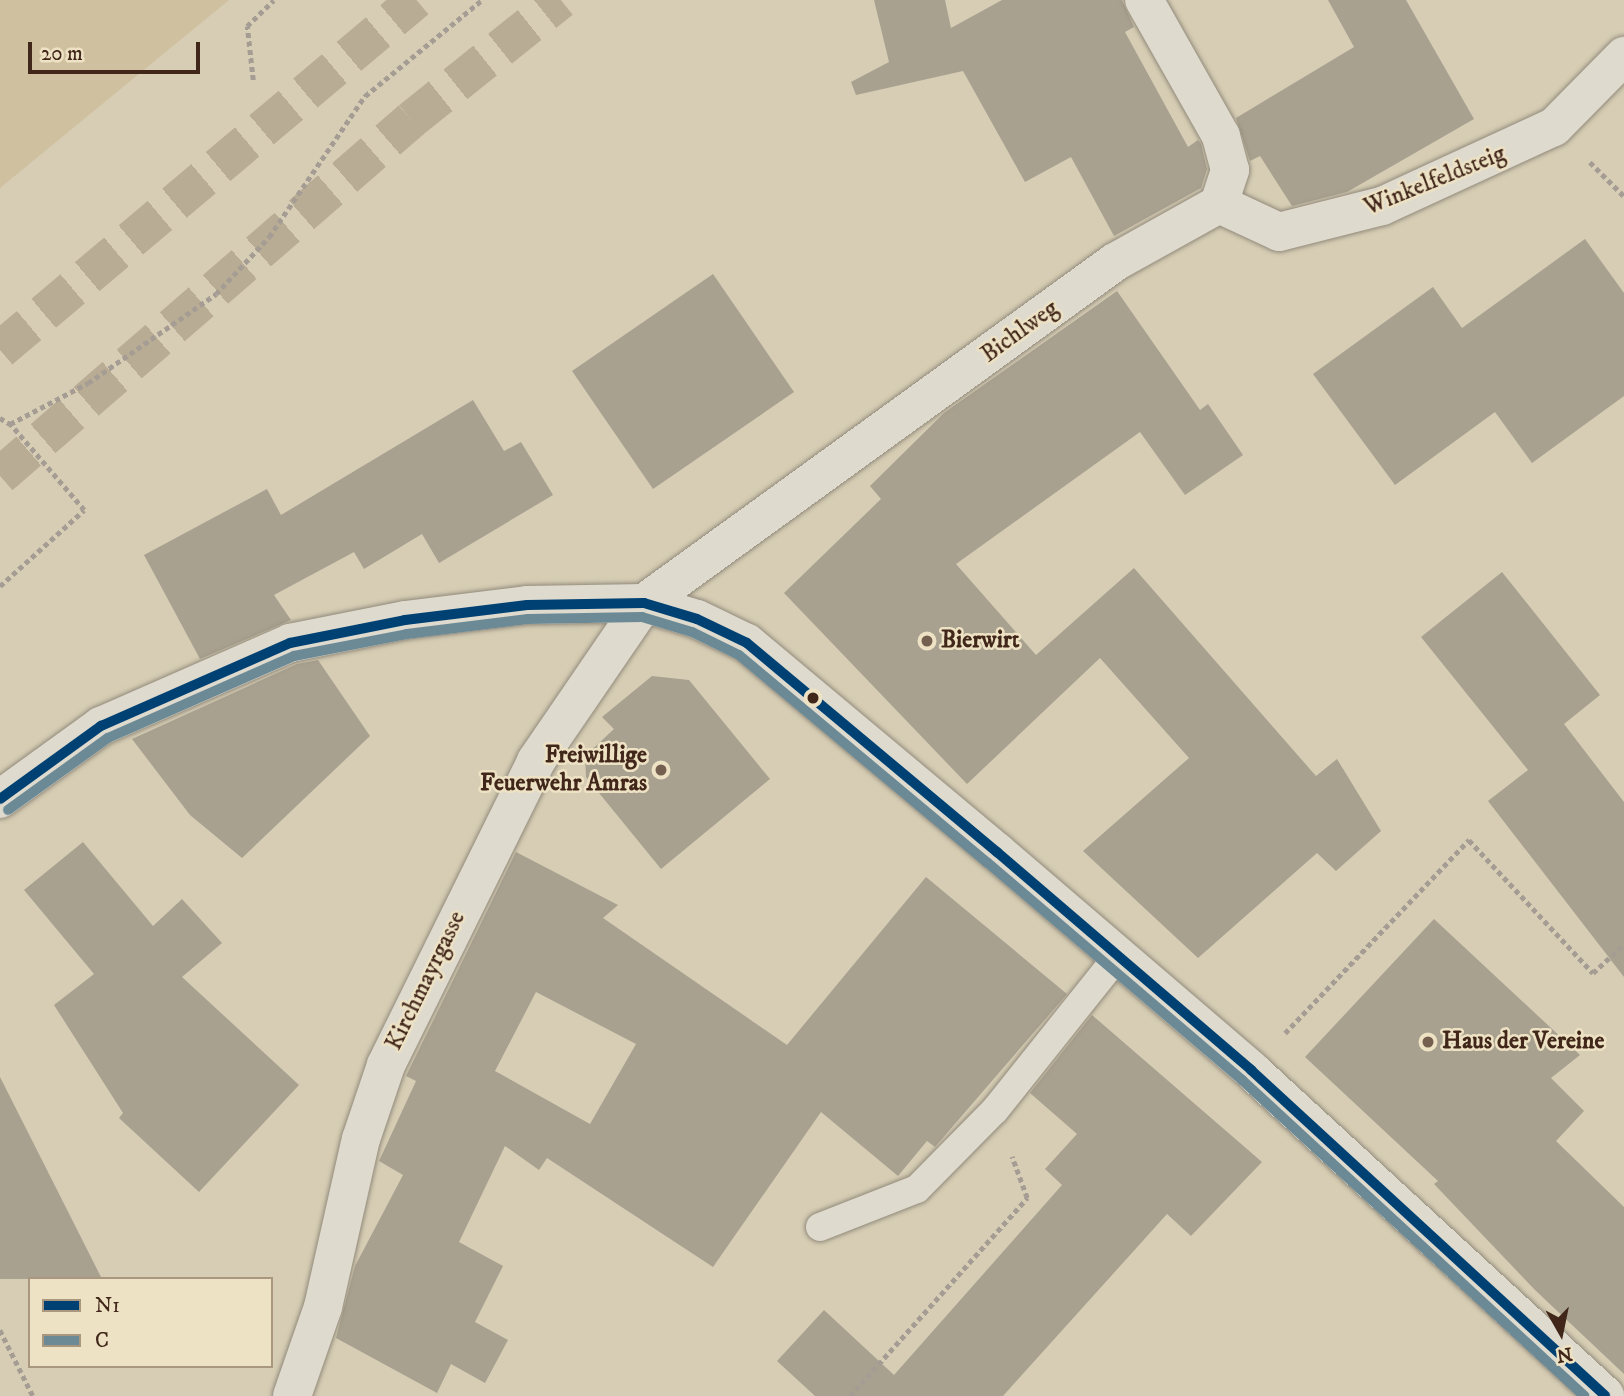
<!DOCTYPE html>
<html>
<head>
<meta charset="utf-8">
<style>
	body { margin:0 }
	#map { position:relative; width:1624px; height:1396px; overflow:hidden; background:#d6cdb4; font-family:"IM FELL DW Pica",serif }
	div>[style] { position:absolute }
	.green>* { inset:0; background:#cfc09f }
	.building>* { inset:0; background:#a9a190 }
	.highway-tunnel>* { height:38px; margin-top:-19px; transform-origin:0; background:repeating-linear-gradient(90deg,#b8ac95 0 38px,transparent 0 57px) }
	.path>* { height:4.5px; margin-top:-2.25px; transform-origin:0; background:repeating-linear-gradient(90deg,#a59d93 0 5px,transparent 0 8.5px) }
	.roads { filter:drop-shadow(0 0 2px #928a7b) drop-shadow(0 0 2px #928a7b) }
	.lane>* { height:28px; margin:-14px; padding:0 14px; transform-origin:14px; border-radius:14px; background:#dedace }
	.street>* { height:38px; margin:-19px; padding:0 19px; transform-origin:19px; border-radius:19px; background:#dedace }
	.bus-1>* { height:10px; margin:-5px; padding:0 5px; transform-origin:5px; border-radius:5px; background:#004173 }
	.bus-2>* { height:10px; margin:-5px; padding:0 5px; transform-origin:5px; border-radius:5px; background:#6c8a96 }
	.dots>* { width:19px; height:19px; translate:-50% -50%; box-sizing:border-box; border:4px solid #eee2c4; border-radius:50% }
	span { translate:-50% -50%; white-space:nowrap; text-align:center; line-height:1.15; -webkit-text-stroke:5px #eee2c4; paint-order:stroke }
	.street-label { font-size:24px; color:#41261a }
	.poi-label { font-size:24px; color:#41261a; font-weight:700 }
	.left { translate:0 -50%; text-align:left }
	.right { translate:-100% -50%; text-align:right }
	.legend { position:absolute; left:28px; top:1277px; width:245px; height:91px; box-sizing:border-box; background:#eee2c4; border:2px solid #a99780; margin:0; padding:9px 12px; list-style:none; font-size:21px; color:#41261a }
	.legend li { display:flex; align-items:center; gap:14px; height:35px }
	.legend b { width:35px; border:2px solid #a99780 }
	.north { position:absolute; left:1526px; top:1298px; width:70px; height:70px; -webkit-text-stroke:5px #eee2c4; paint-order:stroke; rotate:171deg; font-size:19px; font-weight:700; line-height:28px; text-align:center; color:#41261a }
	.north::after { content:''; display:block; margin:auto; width:24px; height:32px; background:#41261a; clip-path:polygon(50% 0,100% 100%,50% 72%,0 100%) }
	.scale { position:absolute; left:28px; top:42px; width:172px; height:32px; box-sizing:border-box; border:4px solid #41261a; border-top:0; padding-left:9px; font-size:21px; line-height:24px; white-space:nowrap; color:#41261a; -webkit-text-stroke:5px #eee2c4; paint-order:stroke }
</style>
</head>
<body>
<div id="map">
	<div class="green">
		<i style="clip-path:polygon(0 0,229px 0,0 188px)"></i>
	</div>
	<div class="building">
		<i style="clip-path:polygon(874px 0,945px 0,951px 28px,1002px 0,1122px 0,1134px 27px,1125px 32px,1188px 147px,1198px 140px,1201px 144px,1207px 169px,1201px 188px,1114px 236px,1071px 157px,1025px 182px,963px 71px,856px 95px,851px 82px,889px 62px)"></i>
		<i style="clip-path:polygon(1328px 0,1406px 0,1474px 119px,1347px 192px,1292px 206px,1260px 156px,1250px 161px,1236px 118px,1354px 47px)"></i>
		<i style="clip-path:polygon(1585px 239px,1624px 293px,1624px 396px,1532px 463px,1495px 412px,1395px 485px,1313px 374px,1433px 287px,1462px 328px)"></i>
		<i style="clip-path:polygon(713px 274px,794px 392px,653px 489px,572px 371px)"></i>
		<i style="clip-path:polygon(1117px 291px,1200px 410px,1208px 404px,1243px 455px,1185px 495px,1140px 432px,956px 564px,1036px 655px,1134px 568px,1316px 776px,1337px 759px,1381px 831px,1336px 871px,1317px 853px,1198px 958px,1083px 851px,1189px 758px,1100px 658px,967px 784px,784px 593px,881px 499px,870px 486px,944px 413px)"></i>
		<i style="clip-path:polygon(473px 400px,504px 451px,521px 442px,553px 495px,439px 563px,422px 534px,364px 569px,354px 552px,274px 595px,291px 620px,200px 659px,144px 555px,267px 489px,281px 515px)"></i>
		<i style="clip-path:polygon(1502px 572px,1600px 695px,1564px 724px,1624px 802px,1624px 977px,1488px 801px,1528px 770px,1421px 637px)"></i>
		<i style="clip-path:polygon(318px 660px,370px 736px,242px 858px,190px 815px,132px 739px,297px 664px)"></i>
		<i style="clip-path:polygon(652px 676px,689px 680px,770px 779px,661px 869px,586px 777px,585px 756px,614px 729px,602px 717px)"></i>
		<i style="clip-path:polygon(83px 842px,153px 926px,182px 899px,222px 943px,182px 977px,299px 1085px,199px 1192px,119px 1118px,123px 1113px,54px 1005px,94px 974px,24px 890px)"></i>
		<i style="clip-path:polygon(evenodd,516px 852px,618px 905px,603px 918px,787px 1045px,926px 877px,1067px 994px,935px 1147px,927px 1141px,898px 1176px,821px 1112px,713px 1267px,547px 1158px,539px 1170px,505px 1146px,459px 1242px,503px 1266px,475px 1322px,508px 1340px,485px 1383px,451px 1364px,437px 1393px,336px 1338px,355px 1266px,403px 1175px,379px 1161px,416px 1081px,406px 1076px,516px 852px,536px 992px,636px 1044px,590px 1124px,495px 1071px,536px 992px)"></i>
		<i style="clip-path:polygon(1434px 919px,1580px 1055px,1551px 1078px,1584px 1111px,1556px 1141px,1624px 1207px,1624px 1374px,1535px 1290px,1434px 1184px,1438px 1181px,1305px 1057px)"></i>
		<i style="clip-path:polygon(1092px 1015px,1262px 1162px,1191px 1236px,1167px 1214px,1003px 1396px,815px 1396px,777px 1361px,824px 1310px,894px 1375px,1062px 1185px,1045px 1169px,1077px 1134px,1030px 1093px)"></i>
		<i style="clip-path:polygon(0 1077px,47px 1170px,102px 1279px,0 1279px)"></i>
	</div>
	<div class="highway-tunnel">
		<i style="left:0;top:350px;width:544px;rotate:-40.08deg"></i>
		<i style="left:0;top:476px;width:544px;rotate:-40.9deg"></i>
		<i style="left:411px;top:120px;width:192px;rotate:-38.7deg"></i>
	</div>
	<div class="path">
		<i style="left:253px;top:80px;width:54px;rotate:-96.3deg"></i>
		<i style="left:247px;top:26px;width:37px;rotate:-44deg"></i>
		<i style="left:1590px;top:162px;width:48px;rotate:45deg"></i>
		<i style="left:0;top:418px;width:12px;rotate:31deg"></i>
		<i style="left:10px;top:424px;width:88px;rotate:-27.7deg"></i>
		<i style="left:88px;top:383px;width:156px;rotate:-34.8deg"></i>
		<i style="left:216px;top:294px;width:78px;rotate:-47.1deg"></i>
		<i style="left:269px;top:237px;width:171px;rotate:-55.8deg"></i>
		<i style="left:365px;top:96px;width:151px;rotate:-39.4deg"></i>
		<i style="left:0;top:586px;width:113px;rotate:-42.1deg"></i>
		<i style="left:84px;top:510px;width:113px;rotate:-130.7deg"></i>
		<i style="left:1285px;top:1033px;width:267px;rotate:-46.4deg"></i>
		<i style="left:1469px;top:840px;width:182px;rotate:47deg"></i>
		<i style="left:1593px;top:973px;width:42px;rotate:-43.1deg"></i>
		<i style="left:0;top:1330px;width:74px;rotate:63.4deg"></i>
		<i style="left:850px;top:1396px;width:266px;rotate:-48.2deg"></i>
		<i style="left:1027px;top:1198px;width:44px;rotate:-110.1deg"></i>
	</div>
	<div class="roads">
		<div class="lane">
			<i style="left:820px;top:1227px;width:104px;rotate:-21.4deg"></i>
			<i style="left:917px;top:1189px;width:111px;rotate:-45.4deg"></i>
			<i style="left:995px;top:1110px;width:196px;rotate:-51.4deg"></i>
		</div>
		<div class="street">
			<i style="left:1219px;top:204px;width:66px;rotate:25deg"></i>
			<i style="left:1279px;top:232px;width:106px;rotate:-14.2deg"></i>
			<i style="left:1382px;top:206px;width:189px;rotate:-24.7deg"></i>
			<i style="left:1554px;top:127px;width:100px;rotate:-45.4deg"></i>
			<i style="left:0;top:799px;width:125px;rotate:-35.9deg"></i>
			<i style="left:101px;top:726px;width:206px;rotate:-23.7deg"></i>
			<i style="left:290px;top:643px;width:117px;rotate:-11.3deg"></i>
			<i style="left:405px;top:620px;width:123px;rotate:-7deg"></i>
			<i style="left:527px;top:605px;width:117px;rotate:-1deg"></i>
			<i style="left:644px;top:603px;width:55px;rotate:16.8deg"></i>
			<i style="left:697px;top:619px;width:55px;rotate:25.6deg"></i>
			<i style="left:747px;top:643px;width:326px;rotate:39.9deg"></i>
			<i style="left:997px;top:852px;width:335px;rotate:40.6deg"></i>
			<i style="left:1251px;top:1070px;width:481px;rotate:42.6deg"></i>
			<i style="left:292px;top:1396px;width:94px;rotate:-70.8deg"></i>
			<i style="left:323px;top:1307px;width:172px;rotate:-77.3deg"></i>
			<i style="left:361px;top:1139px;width:78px;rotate:-71.3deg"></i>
			<i style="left:386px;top:1065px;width:339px;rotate:-63.7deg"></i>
			<i style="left:536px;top:761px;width:191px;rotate:-55.6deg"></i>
			<i style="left:644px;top:603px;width:581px;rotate:-35.9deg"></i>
			<i style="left:1115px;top:262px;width:119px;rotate:-29.1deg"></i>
			<i style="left:1219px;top:204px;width:36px;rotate:-72deg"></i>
			<i style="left:1230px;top:170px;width:35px;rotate:-105deg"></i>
			<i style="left:1221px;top:136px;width:156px;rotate:-119.5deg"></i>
		</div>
	</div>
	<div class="bus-1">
		<i style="left:0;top:799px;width:125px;rotate:-35.9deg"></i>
		<i style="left:101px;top:726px;width:206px;rotate:-23.7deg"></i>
		<i style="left:290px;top:643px;width:117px;rotate:-11.3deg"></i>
		<i style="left:405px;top:620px;width:123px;rotate:-7deg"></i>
		<i style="left:527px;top:605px;width:117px;rotate:-1deg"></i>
		<i style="left:644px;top:603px;width:55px;rotate:16.8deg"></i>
		<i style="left:697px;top:619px;width:55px;rotate:25.6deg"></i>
		<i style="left:747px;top:643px;width:326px;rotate:39.9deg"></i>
		<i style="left:997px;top:852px;width:335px;rotate:40.6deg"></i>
		<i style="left:1251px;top:1070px;width:481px;rotate:42.6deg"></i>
	</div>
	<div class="bus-2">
		<i style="left:8px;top:810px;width:123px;rotate:-35.8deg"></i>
		<i style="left:108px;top:738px;width:203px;rotate:-23.8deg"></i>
		<i style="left:294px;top:656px;width:115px;rotate:-11deg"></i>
		<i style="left:407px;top:634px;width:122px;rotate:-7.1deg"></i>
		<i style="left:528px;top:619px;width:114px;rotate:-1deg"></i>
		<i style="left:642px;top:617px;width:52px;rotate:16.7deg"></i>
		<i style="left:692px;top:632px;width:52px;rotate:26.1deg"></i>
		<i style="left:739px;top:655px;width:324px;rotate:39.9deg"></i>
		<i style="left:988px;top:863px;width:334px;rotate:40.5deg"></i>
		<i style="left:1242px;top:1080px;width:466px;rotate:42.7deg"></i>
	</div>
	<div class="dots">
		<i style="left:927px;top:641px;background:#756050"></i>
		<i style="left:813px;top:698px;background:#41261a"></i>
		<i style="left:661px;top:770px;background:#756050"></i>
		<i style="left:1428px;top:1042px;background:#756050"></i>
	</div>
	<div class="street-label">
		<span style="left:1435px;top:181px;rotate:-22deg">Winkelfeldsteig</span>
		<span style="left:1020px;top:332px;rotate:-36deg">Bichlweg</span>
		<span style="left:426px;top:981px;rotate:-64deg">Kirchmayrgasse</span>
	</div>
	<div class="poi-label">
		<span class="left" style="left:941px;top:641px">Bierwirt</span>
		<span class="right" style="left:647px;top:770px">Freiwillige<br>Feuerwehr Amras</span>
		<span class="left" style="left:1442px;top:1042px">Haus der Vereine</span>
	</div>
	<ul class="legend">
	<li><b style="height:9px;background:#004173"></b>N1</li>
	<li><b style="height:9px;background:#6c8a96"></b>C</li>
	</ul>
	<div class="north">N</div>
	<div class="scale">20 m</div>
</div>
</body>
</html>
